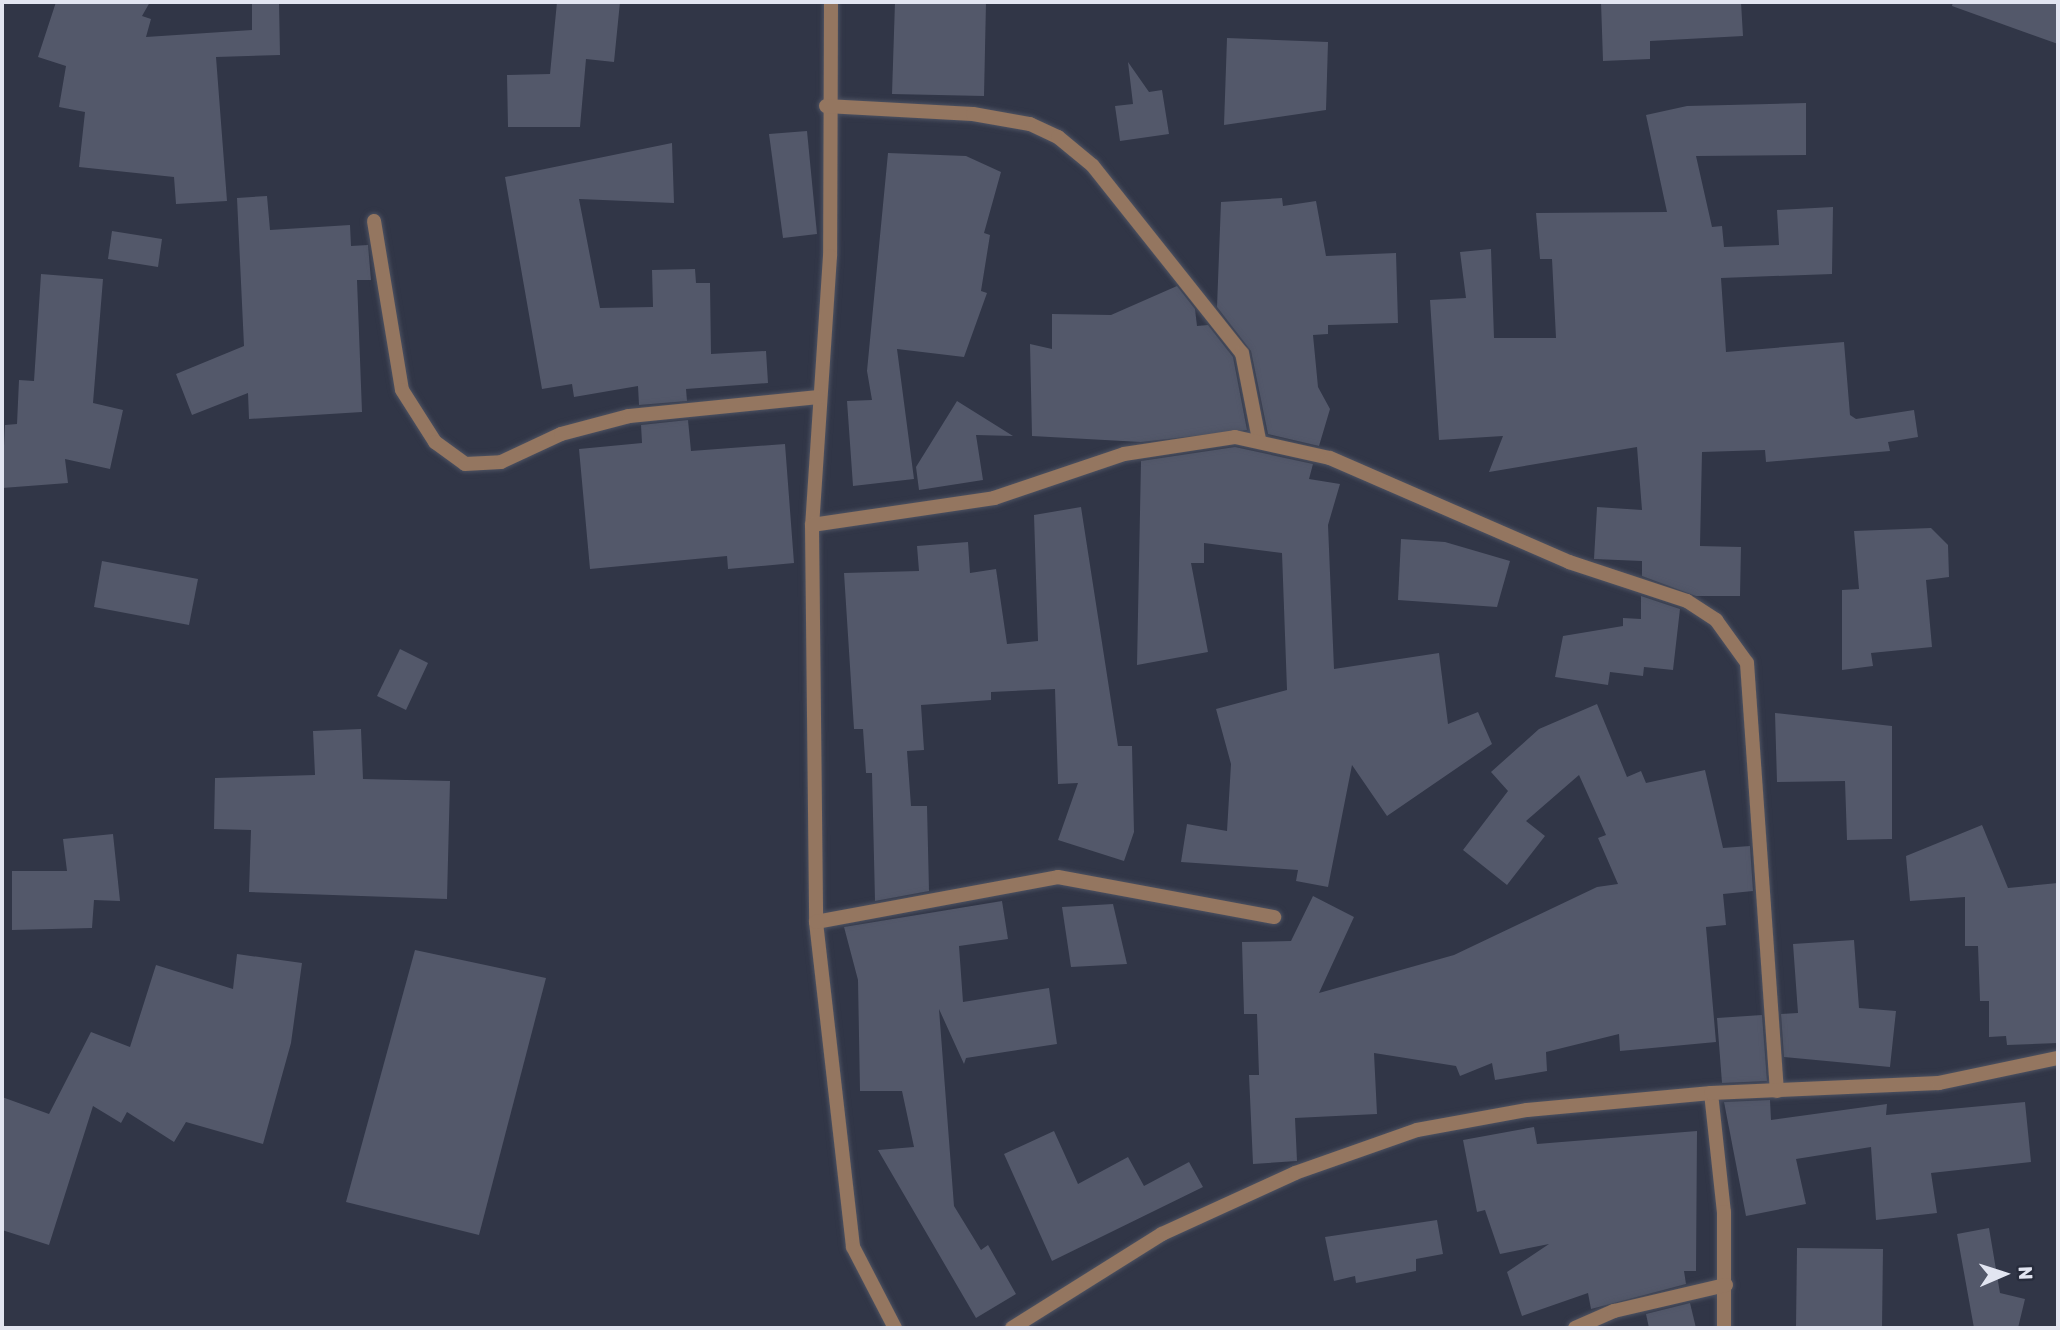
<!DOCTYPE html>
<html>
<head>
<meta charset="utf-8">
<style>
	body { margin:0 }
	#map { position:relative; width:2060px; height:1330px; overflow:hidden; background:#313647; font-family:Rubik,sans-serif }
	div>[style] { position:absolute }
	.building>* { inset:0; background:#53586a }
	.roads { filter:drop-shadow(0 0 2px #4d5262) drop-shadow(0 0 2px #4d5262) }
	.minor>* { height:14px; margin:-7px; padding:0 7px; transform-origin:7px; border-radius:7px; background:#947660 }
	span { translate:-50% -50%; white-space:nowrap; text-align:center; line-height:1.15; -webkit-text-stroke:6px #272c3c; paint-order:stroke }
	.frame { position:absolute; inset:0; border:4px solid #e2e5f1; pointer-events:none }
	.north { position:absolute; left:1969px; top:1239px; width:70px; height:70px; -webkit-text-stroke:5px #272c3c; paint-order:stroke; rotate:87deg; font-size:19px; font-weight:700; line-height:28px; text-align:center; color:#e2e5f1 }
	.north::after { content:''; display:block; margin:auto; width:24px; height:32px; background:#e2e5f1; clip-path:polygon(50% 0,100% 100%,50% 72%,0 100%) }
</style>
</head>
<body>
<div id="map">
	<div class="building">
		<i style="clip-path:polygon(56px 2px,150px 2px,142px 16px,151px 19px,146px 37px,252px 30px,252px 2px,279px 2px,280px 55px,216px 57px,227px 201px,176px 204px,174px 177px,79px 167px,85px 112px,59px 107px,66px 66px,38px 57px)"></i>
		<i style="clip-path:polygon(557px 2px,620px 2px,614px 62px,586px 59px,580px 127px,508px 127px,507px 75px,550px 74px)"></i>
		<i style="clip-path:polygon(895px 2px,986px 2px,984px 96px,892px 94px)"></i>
		<i style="clip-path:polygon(1601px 2px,1741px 2px,1743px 36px,1650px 41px,1650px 59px,1603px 61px)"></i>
		<i style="clip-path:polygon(1953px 2px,2058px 2px,2058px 44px,1952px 6px)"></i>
		<i style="clip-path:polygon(1227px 38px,1328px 42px,1326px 110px,1224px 125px)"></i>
		<i style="clip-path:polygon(1128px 62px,1149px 92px,1162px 90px,1169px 134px,1120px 141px,1115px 106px,1133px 104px)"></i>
		<i style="clip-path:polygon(1806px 103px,1806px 155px,1696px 156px,1712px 227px,1722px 226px,1724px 247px,1779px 245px,1777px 210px,1833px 207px,1832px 274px,1721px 278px,1726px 352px,1844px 342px,1850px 415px,1856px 419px,1914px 410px,1918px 437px,1888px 442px,1890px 451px,1766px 462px,1765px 450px,1702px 452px,1700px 546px,1741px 547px,1740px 596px,1696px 596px,1642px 576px,1642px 561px,1594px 559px,1597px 507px,1642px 510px,1637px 447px,1489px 472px,1503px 436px,1439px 440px,1430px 300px,1466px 298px,1460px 252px,1491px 249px,1494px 338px,1556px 338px,1552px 259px,1540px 259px,1536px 213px,1667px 212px,1646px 115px,1687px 106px)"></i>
		<i style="clip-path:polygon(807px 131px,817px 234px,783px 238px,769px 134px)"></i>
		<i style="clip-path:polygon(672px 143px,674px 203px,579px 199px,600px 308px,653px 307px,652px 270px,695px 269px,696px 283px,710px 283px,711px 354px,766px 351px,768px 383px,686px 389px,687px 401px,639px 405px,638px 386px,574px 397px,572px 384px,542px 389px,505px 177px)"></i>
		<i style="clip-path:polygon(888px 153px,966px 156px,1001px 172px,984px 233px,990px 235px,981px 291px,987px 293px,964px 357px,897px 349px,914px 479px,853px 486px,847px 401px,872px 400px,867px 371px)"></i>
		<i style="clip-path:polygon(267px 196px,270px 230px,350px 225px,351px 246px,368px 245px,371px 280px,357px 280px,362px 412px,249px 419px,248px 393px,192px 415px,176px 374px,244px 346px,237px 198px)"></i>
		<i style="clip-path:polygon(1282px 198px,1283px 206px,1316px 201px,1326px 256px,1396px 253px,1398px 323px,1328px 325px,1328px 334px,1313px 335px,1318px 387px,1330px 409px,1319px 446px,1268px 434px,1251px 351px,1217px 307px,1221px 202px)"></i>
		<i style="clip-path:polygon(112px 231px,162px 239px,158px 267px,108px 259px)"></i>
		<i style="clip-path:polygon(41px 274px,103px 279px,93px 403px,123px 410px,110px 469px,65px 459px,68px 483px,2px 488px,5px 425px,17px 424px,19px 380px,34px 381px)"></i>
		<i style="clip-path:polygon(1177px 286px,1195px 309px,1197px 326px,1208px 325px,1233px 357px,1247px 430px,1141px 442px,1032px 436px,1030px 344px,1052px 349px,1052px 314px,1111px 315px)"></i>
		<i style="clip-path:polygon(957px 401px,1013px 436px,976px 435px,983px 480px,919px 490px,916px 467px)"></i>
		<i style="clip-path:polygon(688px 420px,691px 451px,785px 444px,794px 563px,728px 569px,727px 556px,590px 569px,579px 449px,642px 443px,641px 425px)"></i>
		<i style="clip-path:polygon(1235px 447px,1313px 464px,1309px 479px,1340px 484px,1328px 525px,1334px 669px,1439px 653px,1448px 724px,1478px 712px,1492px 744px,1387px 816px,1352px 765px,1328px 887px,1296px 881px,1298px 870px,1181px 862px,1187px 824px,1227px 831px,1231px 764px,1216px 709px,1287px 690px,1282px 553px,1204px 543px,1204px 563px,1191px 563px,1208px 652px,1137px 665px,1141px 461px)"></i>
		<i style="clip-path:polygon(1081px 507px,1118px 746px,1132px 746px,1134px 832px,1124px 861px,1058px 840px,1078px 783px,1058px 784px,1055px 689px,991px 692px,991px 700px,921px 705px,924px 750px,907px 751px,911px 806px,927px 806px,929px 891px,875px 901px,872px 773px,866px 773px,863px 729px,854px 729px,844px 573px,919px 571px,917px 546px,968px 542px,970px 573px,996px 569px,1007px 644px,1038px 641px,1034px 515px)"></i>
		<i style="clip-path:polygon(1931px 528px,1948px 545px,1949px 577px,1926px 580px,1932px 647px,1871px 653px,1873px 666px,1842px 670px,1842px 590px,1859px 589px,1854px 531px)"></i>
		<i style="clip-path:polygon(1401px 539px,1445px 542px,1510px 561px,1497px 607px,1398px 600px)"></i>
		<i style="clip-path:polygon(102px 561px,198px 579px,189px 625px,94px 607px)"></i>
		<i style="clip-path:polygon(1641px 596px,1680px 609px,1673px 670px,1644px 667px,1643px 676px,1610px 672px,1608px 685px,1555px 677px,1563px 636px,1623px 626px,1623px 618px,1641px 619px)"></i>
		<i style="clip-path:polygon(400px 649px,428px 663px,406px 710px,377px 696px)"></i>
		<i style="clip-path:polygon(1597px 704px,1627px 777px,1641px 771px,1646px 783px,1705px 770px,1723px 848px,1750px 846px,1753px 891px,1723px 894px,1726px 925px,1706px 927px,1716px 1042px,1620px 1051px,1619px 1034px,1546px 1052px,1547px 1071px,1495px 1080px,1492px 1063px,1460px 1076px,1456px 1066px,1374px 1053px,1377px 1114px,1295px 1118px,1297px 1161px,1253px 1164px,1249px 1075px,1259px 1075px,1257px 1014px,1244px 1014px,1242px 942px,1291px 941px,1313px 896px,1354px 917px,1319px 993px,1454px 955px,1597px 887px,1618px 884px,1598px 838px,1606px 835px,1579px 775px,1526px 821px,1545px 836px,1507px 885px,1463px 850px,1508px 791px,1491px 772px,1539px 729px)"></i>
		<i style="clip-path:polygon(1775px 713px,1892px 726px,1892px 839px,1847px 840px,1845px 781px,1777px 782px)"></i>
		<i style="clip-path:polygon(361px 729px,363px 779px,450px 781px,447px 899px,249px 892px,251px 830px,214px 829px,215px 778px,315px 775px,313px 731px)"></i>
		<i style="clip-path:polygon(1982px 825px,2008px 888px,2058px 883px,2058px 1043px,2007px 1045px,2006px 1036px,1989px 1037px,1989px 1001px,1980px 1001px,1978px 946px,1965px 946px,1965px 897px,1910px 901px,1906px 856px)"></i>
		<i style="clip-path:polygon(113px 834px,120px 901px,94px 900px,92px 928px,12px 930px,12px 871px,67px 871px,63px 839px)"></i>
		<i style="clip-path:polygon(1002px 901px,1008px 939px,959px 946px,963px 1002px,1049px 988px,1057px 1044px,966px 1058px,964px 1064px,939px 1009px,954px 1206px,981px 1250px,988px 1245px,1016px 1294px,976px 1318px,878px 1150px,914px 1147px,902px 1091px,860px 1091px,858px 980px,844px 927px)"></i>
		<i style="clip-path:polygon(1113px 904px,1127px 964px,1071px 967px,1062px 907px)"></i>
		<i style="clip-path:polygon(1854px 940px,1859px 1008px,1896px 1011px,1890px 1067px,1784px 1057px,1781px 1014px,1798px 1013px,1793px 944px)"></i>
		<i style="clip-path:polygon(415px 950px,546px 978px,479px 1235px,346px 1202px)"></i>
		<i style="clip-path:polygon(237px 954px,302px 963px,291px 1043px,263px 1144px,186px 1122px,174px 1142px,127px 1112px,121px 1123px,93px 1106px,49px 1245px,2px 1230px,2px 1097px,49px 1114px,91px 1032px,130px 1047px,156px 965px,233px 989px)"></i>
		<i style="clip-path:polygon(1762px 1015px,1767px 1081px,1722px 1083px,1717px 1018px)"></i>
		<i style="clip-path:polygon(1770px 1100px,1771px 1120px,1887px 1104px,1886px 1115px,2025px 1102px,2031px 1162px,1931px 1173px,1937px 1213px,1876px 1220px,1871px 1147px,1796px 1159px,1806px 1204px,1746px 1216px,1724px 1102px)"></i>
		<i style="clip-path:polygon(1534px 1127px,1537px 1144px,1697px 1131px,1696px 1271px,1684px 1271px,1686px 1284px,1591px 1309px,1588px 1293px,1522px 1316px,1507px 1272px,1549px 1244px,1500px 1254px,1485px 1210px,1477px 1212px,1463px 1140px)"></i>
		<i style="clip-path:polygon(1054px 1131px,1078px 1184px,1128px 1157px,1144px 1186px,1189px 1162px,1203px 1187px,1052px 1261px,1004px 1154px)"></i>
		<i style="clip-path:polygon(1437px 1220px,1443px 1254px,1416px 1259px,1416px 1271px,1356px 1283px,1355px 1276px,1334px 1281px,1325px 1237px)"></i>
		<i style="clip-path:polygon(1989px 1228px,2000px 1293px,2025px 1299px,2018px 1328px,1974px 1328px,1957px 1234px)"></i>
		<i style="clip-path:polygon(1797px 1248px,1883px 1249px,1882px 1328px,1796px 1328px)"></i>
		<i style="clip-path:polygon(1690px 1303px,1696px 1328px,1649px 1328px,1646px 1314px)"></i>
	</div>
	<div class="roads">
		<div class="minor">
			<i style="left:831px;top:2px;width:254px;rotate:90.2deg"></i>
			<i style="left:830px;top:256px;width:270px;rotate:93.8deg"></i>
			<i style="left:812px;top:525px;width:397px;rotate:89.4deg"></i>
			<i style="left:816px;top:922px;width:327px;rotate:83.5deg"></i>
			<i style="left:853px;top:1247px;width:91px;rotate:62.6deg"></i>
			<i style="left:826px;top:106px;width:147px;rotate:3.1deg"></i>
			<i style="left:973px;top:114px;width:58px;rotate:10deg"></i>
			<i style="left:1030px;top:124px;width:31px;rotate:25deg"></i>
			<i style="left:1058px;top:137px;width:45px;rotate:39.6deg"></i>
			<i style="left:1093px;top:166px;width:239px;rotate:51.5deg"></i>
			<i style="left:1242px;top:353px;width:89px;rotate:78.9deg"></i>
			<i style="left:374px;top:221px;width:171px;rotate:80.6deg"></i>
			<i style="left:402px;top:390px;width:62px;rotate:57.6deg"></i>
			<i style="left:435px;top:442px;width:37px;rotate:36deg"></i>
			<i style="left:465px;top:464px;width:36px;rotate:-3deg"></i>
			<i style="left:501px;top:462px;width:66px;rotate:-25deg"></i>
			<i style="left:561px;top:434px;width:70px;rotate:-14.8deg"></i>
			<i style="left:629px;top:416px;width:191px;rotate:-5.7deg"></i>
			<i style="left:812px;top:525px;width:184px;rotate:-8.4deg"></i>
			<i style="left:994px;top:498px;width:137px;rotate:-18.7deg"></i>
			<i style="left:1124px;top:454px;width:112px;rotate:-8.7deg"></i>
			<i style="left:1235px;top:437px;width:97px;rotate:12.5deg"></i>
			<i style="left:1330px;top:458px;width:261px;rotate:23.5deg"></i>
			<i style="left:1569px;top:562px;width:124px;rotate:18.3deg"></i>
			<i style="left:1687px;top:601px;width:35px;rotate:33deg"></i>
			<i style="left:1716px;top:620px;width:53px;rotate:54.2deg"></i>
			<i style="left:1747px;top:663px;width:429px;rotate:86deg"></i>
			<i style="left:816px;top:922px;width:246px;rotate:-10.5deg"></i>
			<i style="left:1058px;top:877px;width:220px;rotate:10.5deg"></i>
			<i style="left:1711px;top:1093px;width:120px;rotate:83.8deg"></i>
			<i style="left:1724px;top:1212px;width:116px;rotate:90deg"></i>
			<i style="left:1012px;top:1328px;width:177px;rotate:-32.1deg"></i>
			<i style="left:1162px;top:1234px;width:146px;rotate:-24.6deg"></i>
			<i style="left:1295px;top:1173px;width:129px;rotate:-19.4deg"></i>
			<i style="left:1417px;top:1130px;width:112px;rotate:-10.3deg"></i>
			<i style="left:1527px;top:1110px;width:185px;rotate:-5.3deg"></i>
			<i style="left:1711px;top:1093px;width:228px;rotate:-2.5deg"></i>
			<i style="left:1939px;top:1083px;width:122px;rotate:-11.9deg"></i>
			<i style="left:1575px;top:1328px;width:43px;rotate:-23.6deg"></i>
			<i style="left:1614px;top:1311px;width:115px;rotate:-13.1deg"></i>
		</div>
	</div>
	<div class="frame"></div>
	<div class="north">N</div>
</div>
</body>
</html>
